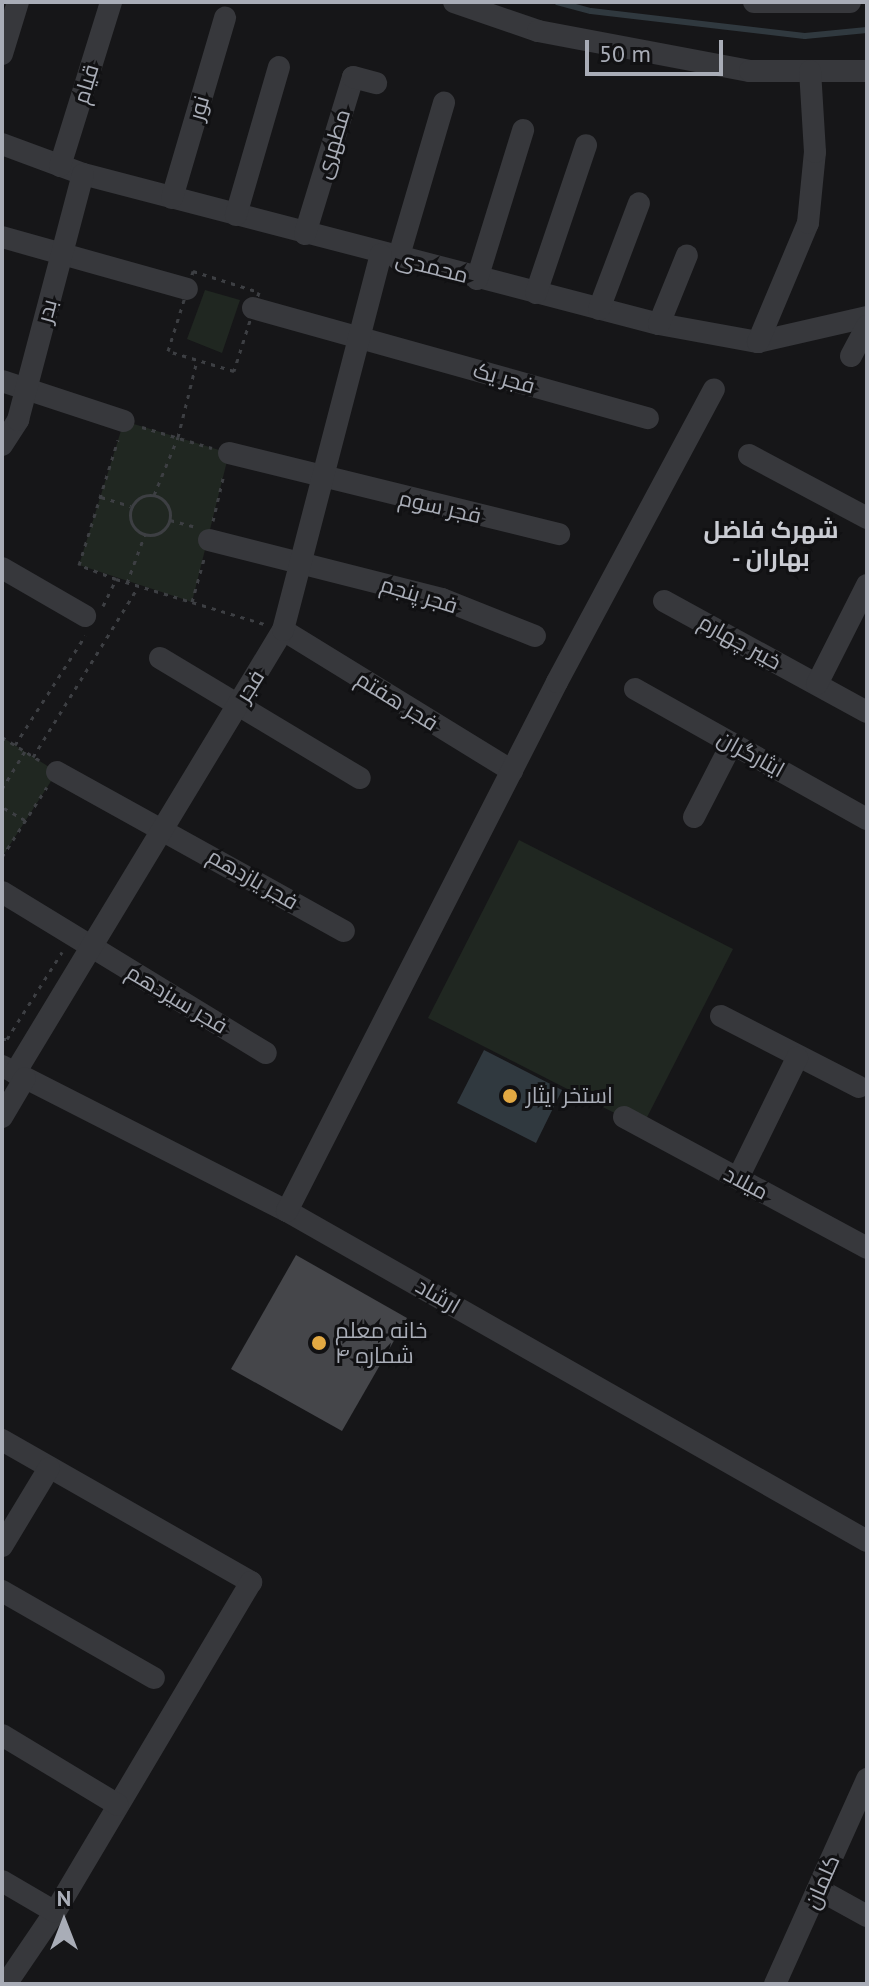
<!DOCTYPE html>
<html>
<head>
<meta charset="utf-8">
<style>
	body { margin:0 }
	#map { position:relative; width:869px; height:1986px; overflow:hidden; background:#161618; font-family:"PT Sans",Cairo,sans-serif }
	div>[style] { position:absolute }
	.green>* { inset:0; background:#202721 }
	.water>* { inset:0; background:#30393f }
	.stream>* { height:6px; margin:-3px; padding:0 3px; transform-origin:3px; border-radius:3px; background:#30393f }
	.building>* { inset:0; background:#45464a }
	.path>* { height:3px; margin-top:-1.5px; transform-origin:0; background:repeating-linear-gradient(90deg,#3d3f43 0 4px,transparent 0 10px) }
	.path>.ring { margin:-1.5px; padding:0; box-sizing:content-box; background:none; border:3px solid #3d3f43; border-radius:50% }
	.minor>* { height:22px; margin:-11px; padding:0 11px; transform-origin:11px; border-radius:11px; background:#37383c }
	.dots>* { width:22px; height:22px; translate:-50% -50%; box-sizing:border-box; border:4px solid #111113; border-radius:50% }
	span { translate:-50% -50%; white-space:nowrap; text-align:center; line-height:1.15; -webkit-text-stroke:6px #111113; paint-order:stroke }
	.street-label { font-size:22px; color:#a9adb7 }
	.poi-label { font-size:22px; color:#a9adb7 }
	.left { translate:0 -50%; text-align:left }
	.neighbourhood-label { font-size:24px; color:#caccd3; font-weight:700 }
	.frame { position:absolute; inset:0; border:4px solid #a9adb7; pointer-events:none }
	.north { position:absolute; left:24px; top:1882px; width:80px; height:80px; -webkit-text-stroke:6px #111113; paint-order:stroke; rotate:0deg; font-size:22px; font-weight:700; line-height:32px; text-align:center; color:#a9adb7 }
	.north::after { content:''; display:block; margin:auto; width:28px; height:36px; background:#a9adb7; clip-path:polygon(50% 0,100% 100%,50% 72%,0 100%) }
	.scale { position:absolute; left:585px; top:40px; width:138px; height:36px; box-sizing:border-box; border:4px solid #a9adb7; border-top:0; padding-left:10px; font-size:24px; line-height:28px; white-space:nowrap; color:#a9adb7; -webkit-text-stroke:6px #111113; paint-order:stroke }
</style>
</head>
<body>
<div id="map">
	<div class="green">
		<i style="clip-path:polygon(205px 290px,240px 300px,222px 353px,187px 339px)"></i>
		<i style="clip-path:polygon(124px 421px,229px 453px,192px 602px,79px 565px)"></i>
		<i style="clip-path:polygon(2px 737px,57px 772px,2px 857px)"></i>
		<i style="clip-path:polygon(519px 840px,733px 949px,642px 1127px,428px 1018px)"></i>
	</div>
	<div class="water">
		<i style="clip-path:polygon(484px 1050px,562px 1090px,536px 1143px,457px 1103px)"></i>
	</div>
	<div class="stream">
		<i style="left:557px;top:2px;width:35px;rotate:15deg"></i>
		<i style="left:591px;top:11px;width:215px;rotate:6.7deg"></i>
		<i style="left:805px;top:36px;width:62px;rotate:-5.5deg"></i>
	</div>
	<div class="building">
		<i style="clip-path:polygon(296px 1255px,407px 1318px,342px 1431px,231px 1369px)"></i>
	</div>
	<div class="path">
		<i style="left:193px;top:271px;width:69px;rotate:17.7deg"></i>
		<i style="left:259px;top:292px;width:83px;rotate:107.6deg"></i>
		<i style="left:234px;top:371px;width:69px;rotate:-163.1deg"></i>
		<i style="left:168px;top:351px;width:84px;rotate:-72.6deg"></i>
		<i style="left:142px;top:427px;width:73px;rotate:16.7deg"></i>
		<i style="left:154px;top:495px;width:63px;rotate:-67.5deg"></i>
		<i style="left:178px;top:437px;width:79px;rotate:-76.1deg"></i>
		<i class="ring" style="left:130px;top:495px;width:37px;height:37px"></i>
		<i style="left:101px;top:497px;width:31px;rotate:17deg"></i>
		<i style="left:170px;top:520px;width:24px;rotate:15deg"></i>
		<i style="left:213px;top:521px;width:48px;rotate:-76.8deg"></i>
		<i style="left:116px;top:579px;width:40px;rotate:-159deg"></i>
		<i style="left:79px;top:565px;width:131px;rotate:-72.7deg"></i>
		<i style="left:127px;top:583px;width:52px;rotate:-69.8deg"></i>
		<i style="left:192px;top:602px;width:45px;rotate:-74.4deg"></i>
		<i style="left:103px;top:606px;width:30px;rotate:-64deg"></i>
		<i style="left:116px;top:579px;width:155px;rotate:16.9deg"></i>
		<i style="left:2px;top:737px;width:44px;rotate:31.9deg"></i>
		<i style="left:15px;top:745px;width:130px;rotate:-57.3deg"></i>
		<i style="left:33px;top:757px;width:200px;rotate:-58.3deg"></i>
		<i style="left:2px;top:789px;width:44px;rotate:-58.8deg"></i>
		<i style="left:2px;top:793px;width:16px;rotate:90deg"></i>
		<i style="left:4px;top:808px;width:24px;rotate:30deg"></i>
		<i style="left:2px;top:857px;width:83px;rotate:-57.3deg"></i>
		<i style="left:2px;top:1039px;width:5px"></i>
		<i style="left:7px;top:1039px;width:103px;rotate:-57.7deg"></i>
	</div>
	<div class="minor">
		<i style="left:454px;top:2px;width:89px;rotate:19deg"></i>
		<i style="left:538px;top:31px;width:216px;rotate:10.7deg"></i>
		<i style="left:750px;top:71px;width:117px"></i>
		<i style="left:754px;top:2px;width:96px"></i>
		<i style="left:2px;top:54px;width:54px;rotate:-72.9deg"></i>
		<i style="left:2px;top:144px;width:86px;rotate:20.3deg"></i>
		<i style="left:83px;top:174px;width:595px;rotate:14.6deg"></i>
		<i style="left:659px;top:324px;width:101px;rotate:10.3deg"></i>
		<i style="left:758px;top:342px;width:112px;rotate:-12.9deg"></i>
		<i style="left:60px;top:166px;width:172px;rotate:-72.7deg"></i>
		<i style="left:172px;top:198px;width:188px;rotate:-73.6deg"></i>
		<i style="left:236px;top:215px;width:154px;rotate:-73.8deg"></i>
		<i style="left:305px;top:234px;width:164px;rotate:-73deg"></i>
		<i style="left:353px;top:77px;width:24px;rotate:15deg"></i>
		<i style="left:2px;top:237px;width:192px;rotate:15.7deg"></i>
		<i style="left:398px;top:259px;width:163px;rotate:-73.6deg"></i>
		<i style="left:477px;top:279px;width:156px;rotate:-72.8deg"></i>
		<i style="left:536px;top:293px;width:156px;rotate:-71.3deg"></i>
		<i style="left:253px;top:308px;width:410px;rotate:15.6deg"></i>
		<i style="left:599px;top:309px;width:113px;rotate:-69.3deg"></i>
		<i style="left:659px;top:324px;width:74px;rotate:-67.9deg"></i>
		<i style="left:758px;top:342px;width:129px;rotate:-67.2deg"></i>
		<i style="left:808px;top:223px;width:71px;rotate:-84.4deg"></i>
		<i style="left:815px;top:152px;width:81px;rotate:-93.5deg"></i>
		<i style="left:851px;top:356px;width:34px;rotate:-62deg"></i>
		<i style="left:2px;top:381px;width:128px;rotate:18.2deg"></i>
		<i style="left:2px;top:445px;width:30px;rotate:-57deg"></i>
		<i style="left:18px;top:420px;width:254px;rotate:-75.2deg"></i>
		<i style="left:229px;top:453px;width:340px;rotate:13.8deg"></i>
		<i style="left:749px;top:455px;width:134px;rotate:28.1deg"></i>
		<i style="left:209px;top:540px;width:240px;rotate:14.2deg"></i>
		<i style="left:442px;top:599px;width:100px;rotate:21.7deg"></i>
		<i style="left:2px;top:568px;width:96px;rotate:30deg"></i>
		<i style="left:664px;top:601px;width:231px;rotate:28.7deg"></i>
		<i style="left:283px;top:630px;width:269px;rotate:31.6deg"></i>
		<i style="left:160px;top:658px;width:233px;rotate:31deg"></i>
		<i style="left:817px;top:684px;width:111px;rotate:-63.2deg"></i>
		<i style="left:635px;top:689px;width:266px;rotate:29.3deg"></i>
		<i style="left:57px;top:772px;width:328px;rotate:29deg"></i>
		<i style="left:694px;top:817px;width:83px;rotate:-62.8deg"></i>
		<i style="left:2px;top:892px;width:309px;rotate:31.4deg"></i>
		<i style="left:721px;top:1016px;width:155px;rotate:27.2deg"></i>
		<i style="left:2px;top:1066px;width:320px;rotate:27deg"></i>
		<i style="left:287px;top:1211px;width:667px;rotate:29.64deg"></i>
		<i style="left:15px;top:1073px;width:518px;rotate:-58.83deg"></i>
		<i style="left:283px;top:630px;width:388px;rotate:-75.4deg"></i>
		<i style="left:2px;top:1117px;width:45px;rotate:-59.5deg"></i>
		<i style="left:624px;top:1117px;width:276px;rotate:28.3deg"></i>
		<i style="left:738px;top:1178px;width:134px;rotate:-63.8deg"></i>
		<i style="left:287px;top:1211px;width:594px;rotate:-62.96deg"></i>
		<i style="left:557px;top:682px;width:332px;rotate:-61.8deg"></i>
		<i style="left:2px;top:1440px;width:287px;rotate:29.7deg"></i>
		<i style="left:251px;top:1582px;width:384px;rotate:120.7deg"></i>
		<i style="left:55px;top:1912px;width:87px;rotate:124.2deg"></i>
		<i style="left:2px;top:1546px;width:91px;rotate:-58.9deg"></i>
		<i style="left:2px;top:1591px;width:175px;rotate:29.8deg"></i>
		<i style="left:2px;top:1735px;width:135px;rotate:31.1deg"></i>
		<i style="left:2px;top:1881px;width:61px;rotate:30.3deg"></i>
		<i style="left:818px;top:1889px;width:56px;rotate:28.9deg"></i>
		<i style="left:775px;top:1984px;width:225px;rotate:-65.8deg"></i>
	</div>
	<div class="dots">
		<i style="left:510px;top:1096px;background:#e3a942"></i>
		<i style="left:319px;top:1343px;background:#e3a942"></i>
	</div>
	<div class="street-label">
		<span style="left:86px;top:84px;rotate:-73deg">قیام</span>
		<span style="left:199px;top:108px;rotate:-74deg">نور</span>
		<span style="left:333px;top:144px;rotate:-73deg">مطهری</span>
		<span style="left:432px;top:267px;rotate:14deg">محمدی</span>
		<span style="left:47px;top:311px;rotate:-75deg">بدر</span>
		<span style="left:504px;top:378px;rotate:16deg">فجر یک</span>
		<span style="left:440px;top:507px;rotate:13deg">فجر سوم</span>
		<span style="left:419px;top:595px;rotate:17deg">فجر پنجم</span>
		<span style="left:740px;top:642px;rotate:29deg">خیبر چهارم</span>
		<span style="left:250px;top:686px;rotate:-58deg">فجر</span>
		<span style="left:397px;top:701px;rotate:32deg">فجر هفتم</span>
		<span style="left:751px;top:754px;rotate:29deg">ایثارگران</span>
		<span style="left:253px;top:879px;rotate:30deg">فجر یازدهم</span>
		<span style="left:177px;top:999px;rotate:31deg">فجر سیزدهم</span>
		<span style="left:746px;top:1183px;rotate:28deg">میلاد</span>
		<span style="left:438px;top:1296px;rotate:30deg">ارشاد</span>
		<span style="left:822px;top:1882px;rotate:-66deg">کلمان</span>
	</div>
	<div class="poi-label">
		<span class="left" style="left:526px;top:1096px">استخر ایثار</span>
		<span class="left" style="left:335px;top:1343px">خانه معلم<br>شماره ۴</span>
	</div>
	<div class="neighbourhood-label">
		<span style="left:771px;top:544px">شهرک فاضل<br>- بهاران</span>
	</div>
	<div class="frame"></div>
	<div class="north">N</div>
	<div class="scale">50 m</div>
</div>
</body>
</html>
